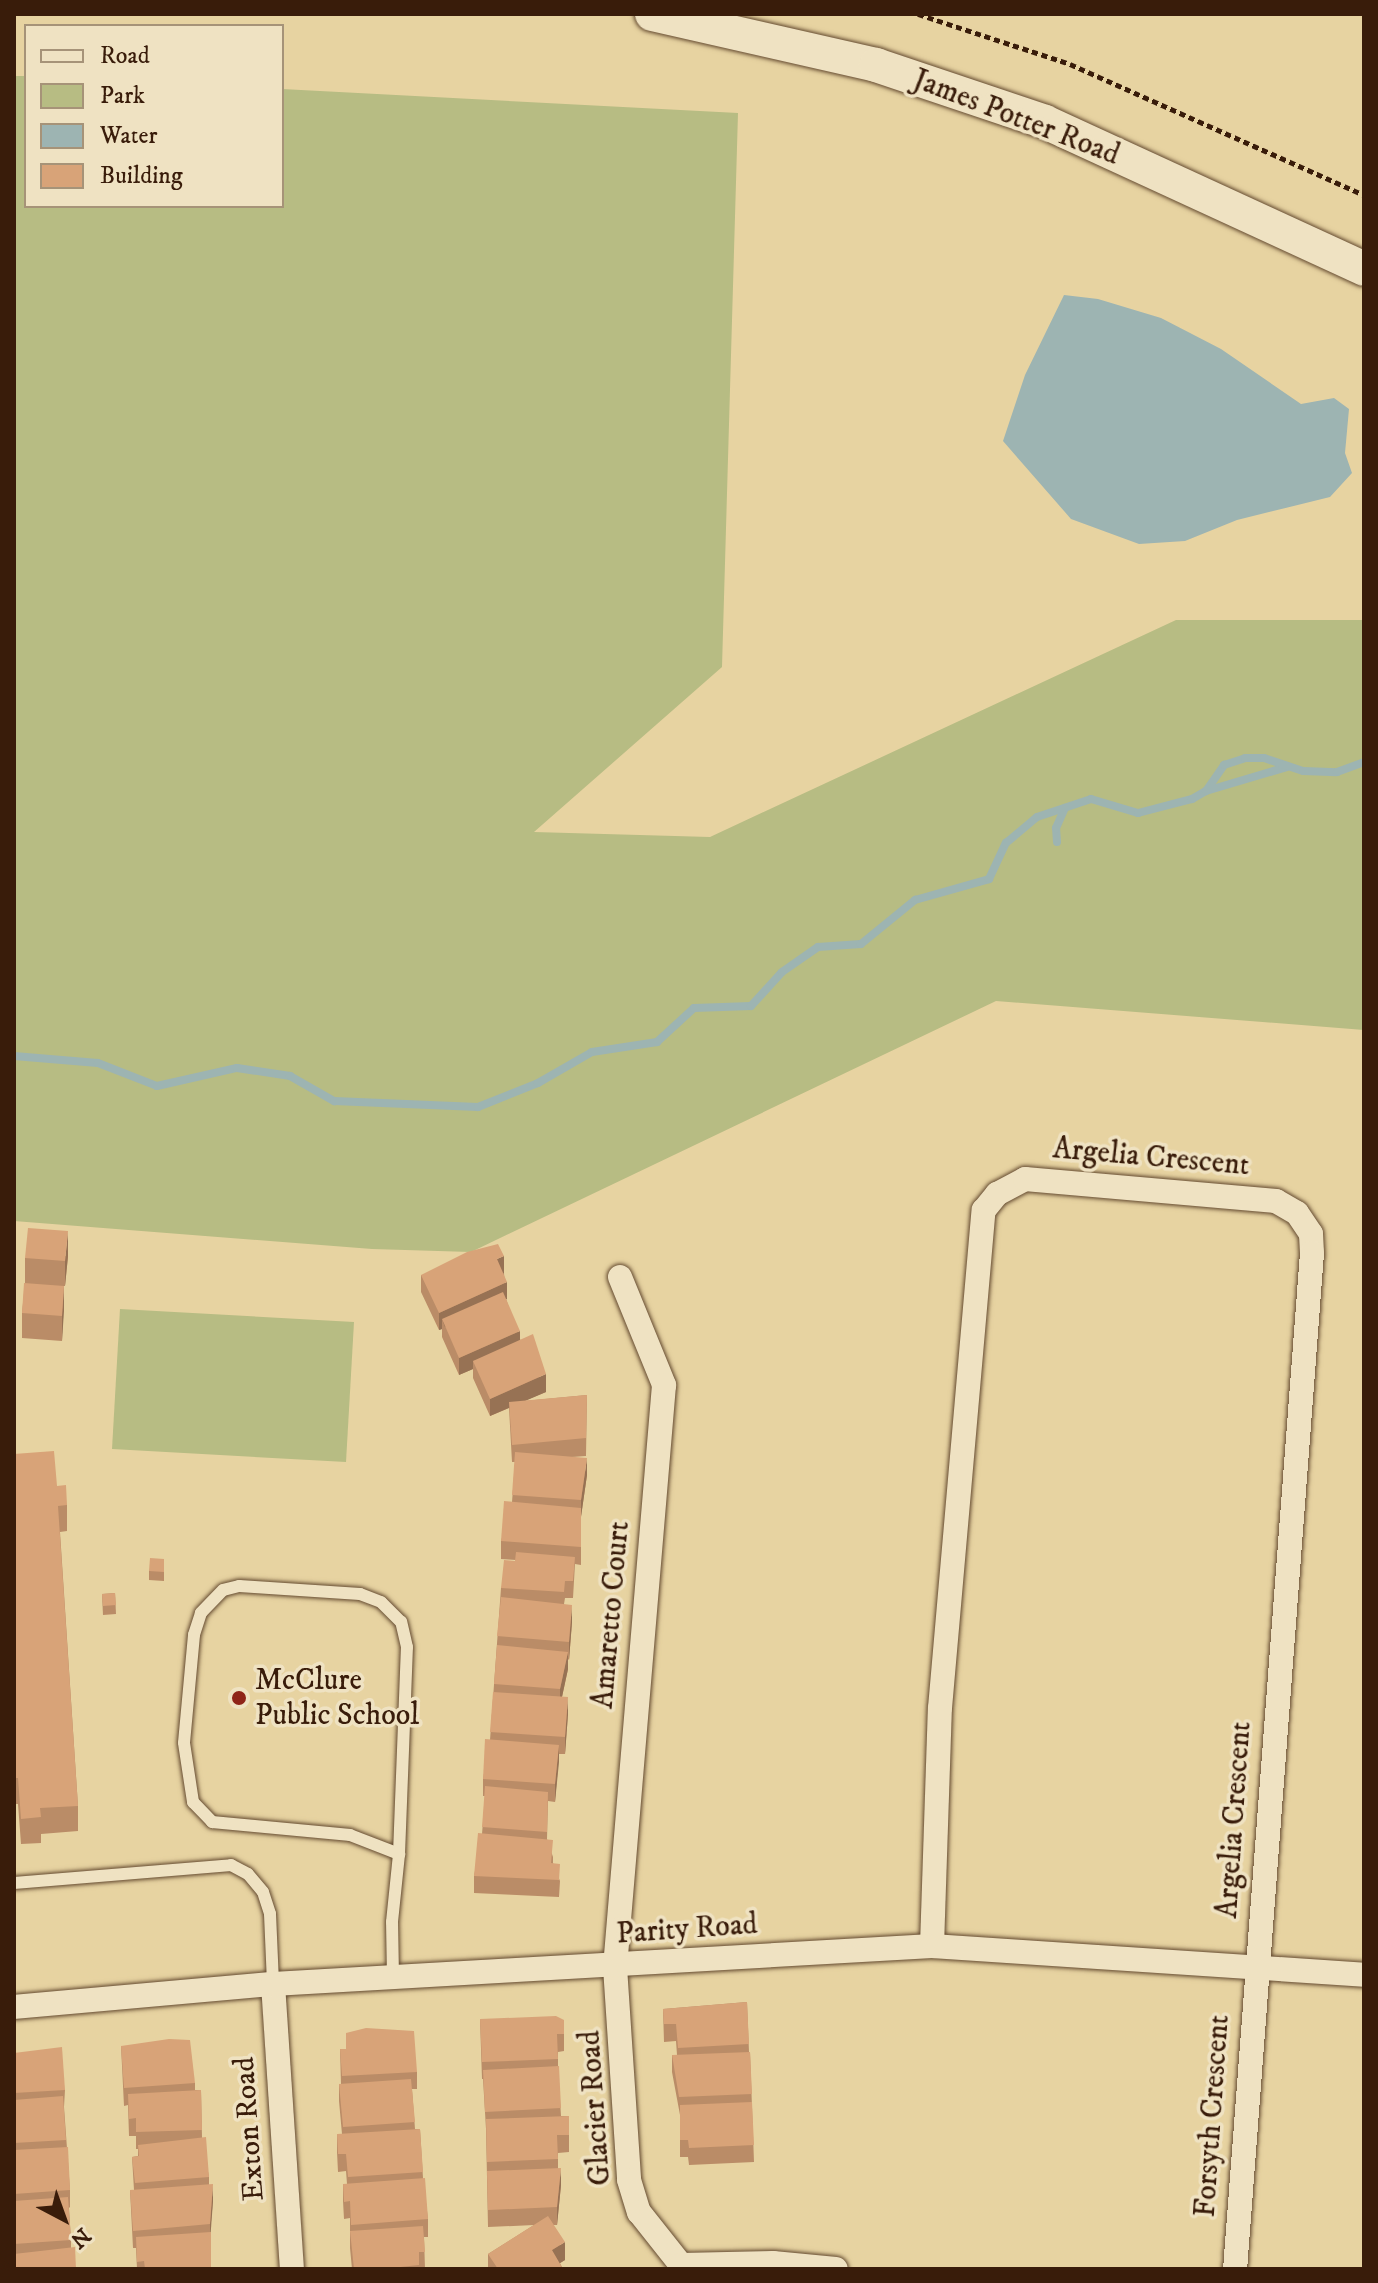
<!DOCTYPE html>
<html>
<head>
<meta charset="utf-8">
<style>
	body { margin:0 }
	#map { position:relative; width:1378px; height:2283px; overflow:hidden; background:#e7d3a1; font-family:"IM FELL DW Pica",serif }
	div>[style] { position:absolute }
	.green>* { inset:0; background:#b7bc83 }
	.water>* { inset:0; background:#9db4b2 }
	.stream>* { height:8px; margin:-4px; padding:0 4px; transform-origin:4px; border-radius:4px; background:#9db4b2 }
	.path>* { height:5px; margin-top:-2.5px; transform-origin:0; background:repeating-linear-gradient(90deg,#391c0a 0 6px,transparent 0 10px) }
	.roads { filter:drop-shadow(0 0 2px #644a30) drop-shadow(0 0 2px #644a30) }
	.service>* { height:12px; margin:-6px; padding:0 6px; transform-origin:6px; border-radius:6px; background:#efe2c2 }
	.minor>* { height:24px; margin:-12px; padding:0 12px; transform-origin:12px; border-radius:12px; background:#efe2c2 }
	.secondary>* { height:34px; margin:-17px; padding:0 17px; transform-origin:17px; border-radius:17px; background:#efe2c2 }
	.wall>* { inset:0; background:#ba8c67 }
	.shaded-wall>* { inset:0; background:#977254 }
	.building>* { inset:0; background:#d8a378 }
	.dots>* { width:22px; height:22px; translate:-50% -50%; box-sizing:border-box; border:4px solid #efe2c2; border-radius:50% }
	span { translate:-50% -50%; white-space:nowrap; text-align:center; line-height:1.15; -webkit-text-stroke:7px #efe2c2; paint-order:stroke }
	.street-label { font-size:30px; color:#391c0a }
	.poi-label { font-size:30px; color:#391c0a }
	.left { translate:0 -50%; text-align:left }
	.frame { position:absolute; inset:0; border:16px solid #391c0a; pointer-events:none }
	.legend { position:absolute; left:24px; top:24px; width:260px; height:184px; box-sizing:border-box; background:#efe2c2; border:2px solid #a69378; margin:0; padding:10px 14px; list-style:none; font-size:24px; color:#391c0a }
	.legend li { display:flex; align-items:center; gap:16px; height:40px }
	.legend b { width:40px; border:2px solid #a69378 }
	.north { position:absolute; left:24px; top:2179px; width:80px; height:80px; -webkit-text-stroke:6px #efe2c2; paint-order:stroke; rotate:139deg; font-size:22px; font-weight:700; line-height:32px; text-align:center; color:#391c0a }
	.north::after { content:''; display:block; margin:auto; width:28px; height:36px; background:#391c0a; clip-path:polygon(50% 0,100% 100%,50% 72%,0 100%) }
</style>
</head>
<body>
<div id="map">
	<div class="green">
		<i style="clip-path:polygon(14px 76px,26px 76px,26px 206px,282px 206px,282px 89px,738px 113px,722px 667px,534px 832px,710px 837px,1176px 620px,1364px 620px,1364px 1030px,996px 1001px,471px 1252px,372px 1249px,14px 1221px)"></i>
		<i style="clip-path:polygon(120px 1309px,354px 1322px,346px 1462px,112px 1449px)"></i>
	</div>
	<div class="water">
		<i style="clip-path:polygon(1064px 295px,1098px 299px,1161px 318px,1221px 349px,1301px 404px,1334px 398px,1349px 409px,1345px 453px,1352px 473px,1330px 497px,1237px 520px,1185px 541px,1139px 544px,1071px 519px,1003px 441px,1025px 375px)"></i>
	</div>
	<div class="stream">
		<i style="left:1206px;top:791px;width:84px;rotate:-16.5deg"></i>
		<i style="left:1057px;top:842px;width:14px;rotate:-94deg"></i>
		<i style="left:1056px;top:828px;width:22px;rotate:-66deg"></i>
		<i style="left:14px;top:1056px;width:84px;rotate:4.8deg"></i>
		<i style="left:98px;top:1063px;width:63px;rotate:21.3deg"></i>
		<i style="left:157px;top:1086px;width:82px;rotate:-12.7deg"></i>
		<i style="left:237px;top:1068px;width:54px;rotate:8.6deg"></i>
		<i style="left:290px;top:1076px;width:51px;rotate:29.6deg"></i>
		<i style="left:334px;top:1101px;width:144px;rotate:2.4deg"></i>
		<i style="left:478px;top:1107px;width:65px;rotate:-21.8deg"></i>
		<i style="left:538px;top:1083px;width:62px;rotate:-29.9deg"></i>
		<i style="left:592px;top:1052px;width:66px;rotate:-8.7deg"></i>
		<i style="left:657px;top:1042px;width:50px;rotate:-42.6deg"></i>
		<i style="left:694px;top:1008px;width:57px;rotate:-2deg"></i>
		<i style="left:751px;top:1006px;width:46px;rotate:-47.6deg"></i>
		<i style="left:782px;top:972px;width:44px;rotate:-34.8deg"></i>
		<i style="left:818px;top:947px;width:43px;rotate:-4deg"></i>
		<i style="left:861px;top:944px;width:70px;rotate:-39.2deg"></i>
		<i style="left:915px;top:900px;width:77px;rotate:-15.8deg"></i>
		<i style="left:989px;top:879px;width:40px;rotate:-65deg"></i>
		<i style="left:1006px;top:843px;width:40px;rotate:-40deg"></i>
		<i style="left:1037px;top:817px;width:57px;rotate:-18.4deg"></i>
		<i style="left:1091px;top:799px;width:49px;rotate:16.6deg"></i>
		<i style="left:1138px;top:813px;width:56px;rotate:-14.5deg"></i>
		<i style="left:1192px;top:799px;width:16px;rotate:-30deg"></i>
		<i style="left:1206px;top:791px;width:32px;rotate:-55deg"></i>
		<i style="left:1224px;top:765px;width:22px;rotate:-18deg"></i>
		<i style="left:1245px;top:758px;width:19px"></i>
		<i style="left:1264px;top:758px;width:41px;rotate:18.4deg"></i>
		<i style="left:1303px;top:771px;width:34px;rotate:2deg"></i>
		<i style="left:1337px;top:772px;width:29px;rotate:-20deg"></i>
	</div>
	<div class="path">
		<i style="left:918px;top:14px;width:160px;rotate:18.2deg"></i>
		<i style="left:1070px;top:64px;width:322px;rotate:24deg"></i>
	</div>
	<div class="roads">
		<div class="service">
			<i style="left:14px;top:1883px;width:218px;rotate:-4.7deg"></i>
			<i style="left:231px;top:1865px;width:19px;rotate:28deg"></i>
			<i style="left:248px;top:1874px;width:23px;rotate:50deg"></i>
			<i style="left:263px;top:1892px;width:23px;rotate:72deg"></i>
			<i style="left:270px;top:1914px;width:70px;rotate:87.5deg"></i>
			<i style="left:393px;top:1977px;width:55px;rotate:-91deg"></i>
			<i style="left:392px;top:1922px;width:68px;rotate:-84.1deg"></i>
			<i style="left:399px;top:1854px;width:207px;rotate:-87.8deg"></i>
			<i style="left:407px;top:1647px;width:26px;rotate:-103deg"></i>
			<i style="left:401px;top:1622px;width:28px;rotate:-135deg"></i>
			<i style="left:381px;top:1602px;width:22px;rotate:-159deg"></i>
			<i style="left:360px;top:1594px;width:121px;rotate:-176.2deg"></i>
			<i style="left:239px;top:1586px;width:16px;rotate:166deg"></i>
			<i style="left:223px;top:1590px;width:32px;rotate:134deg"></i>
			<i style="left:201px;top:1613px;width:23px;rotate:108deg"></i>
			<i style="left:194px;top:1635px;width:108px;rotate:95.3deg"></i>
			<i style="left:184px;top:1743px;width:60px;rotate:81.3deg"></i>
			<i style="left:193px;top:1802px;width:28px;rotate:46deg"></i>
			<i style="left:212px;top:1822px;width:139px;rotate:5.4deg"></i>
			<i style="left:350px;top:1835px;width:53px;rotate:21.2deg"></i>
		</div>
		<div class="minor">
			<i style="left:620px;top:1277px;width:117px;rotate:67.8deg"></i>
			<i style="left:664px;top:1385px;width:584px;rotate:94.81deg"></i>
			<i style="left:615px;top:1967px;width:213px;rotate:86.2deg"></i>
			<i style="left:629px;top:2180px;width:34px;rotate:73deg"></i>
			<i style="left:639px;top:2212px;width:68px;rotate:51.6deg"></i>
			<i style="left:681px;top:2265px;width:92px;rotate:-1.2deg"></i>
			<i style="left:773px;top:2263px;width:63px;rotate:5.4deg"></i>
			<i style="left:932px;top:1946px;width:238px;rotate:-88.1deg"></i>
			<i style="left:940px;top:1708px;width:500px;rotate:-85deg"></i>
			<i style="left:984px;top:1210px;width:21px;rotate:-51deg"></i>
			<i style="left:997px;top:1194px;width:32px;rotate:-28deg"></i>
			<i style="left:1025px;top:1179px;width:252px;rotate:5deg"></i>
			<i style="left:1276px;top:1201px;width:24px;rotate:30deg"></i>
			<i style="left:1297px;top:1213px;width:25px;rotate:56deg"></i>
			<i style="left:1311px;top:1234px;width:19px;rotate:87deg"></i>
			<i style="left:1312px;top:1253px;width:1019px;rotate:94.33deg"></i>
			<i style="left:273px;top:1984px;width:286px;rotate:86.2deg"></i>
			<i style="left:14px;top:2007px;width:260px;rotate:-5.1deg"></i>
			<i style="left:273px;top:1984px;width:660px;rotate:-3.3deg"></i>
			<i style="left:932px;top:1946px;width:433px;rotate:3.8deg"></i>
		</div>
		<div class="secondary">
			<i style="left:652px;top:14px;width:230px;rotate:12.8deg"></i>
			<i style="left:876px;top:65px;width:178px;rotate:18.6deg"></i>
			<i style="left:1045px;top:122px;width:351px;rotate:24.7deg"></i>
		</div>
	</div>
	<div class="wall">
		<i style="clip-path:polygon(68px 1256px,65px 1286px,64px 1286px,62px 1341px,22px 1338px,22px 1313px,25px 1283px,25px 1258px)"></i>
		<i style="clip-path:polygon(504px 1273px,506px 1299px,520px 1339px,546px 1392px,524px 1401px,587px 1395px,586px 1456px,572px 1457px,587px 1475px,581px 1516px,581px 1565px,575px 1564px,573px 1598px,565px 1598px,564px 1604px,572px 1622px,569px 1660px,568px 1659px,568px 1669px,562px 1697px,568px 1714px,565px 1754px,559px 1754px,555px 1802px,548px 1801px,547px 1839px,553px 1857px,553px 1863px,560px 1881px,559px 1897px,474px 1893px,474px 1876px,482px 1834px,485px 1796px,483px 1796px,483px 1779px,490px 1740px,501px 1588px,515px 1561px,516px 1560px,501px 1559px,501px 1541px,512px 1502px,515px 1462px,512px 1462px,509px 1408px,490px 1416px,473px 1378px,473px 1369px,459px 1375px,442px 1337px,442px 1329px,439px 1330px,421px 1292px,421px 1275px)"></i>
		<i style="clip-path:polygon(14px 1454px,57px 1486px,67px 1505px,67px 1531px,60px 1532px,78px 1806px,78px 1831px,41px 1834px,41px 1843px,21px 1844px,18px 1804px,14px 1804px)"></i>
		<i style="clip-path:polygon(164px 1559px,164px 1581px,149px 1580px,149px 1571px)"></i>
		<i style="clip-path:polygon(115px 1593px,116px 1614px,103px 1615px,102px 1594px)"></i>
		<i style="clip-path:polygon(747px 2002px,749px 2052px,750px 2052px,754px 2162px,689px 2165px,688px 2157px,680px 2157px,680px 2115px,672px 2072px,672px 2055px,677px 2055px,676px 2041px,664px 2042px,663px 2009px)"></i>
		<i style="clip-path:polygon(480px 2019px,564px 2020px,564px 2051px,558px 2052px,558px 2066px,561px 2116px,569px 2116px,569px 2152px,558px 2153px,558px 2168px,561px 2185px,557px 2225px,553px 2225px,565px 2260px,560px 2263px,563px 2269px,488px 2269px,488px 2254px,534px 2225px,488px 2227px,486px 2129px,483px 2079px,482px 2079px)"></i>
		<i style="clip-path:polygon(346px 2033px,417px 2072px,417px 2089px,412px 2089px,415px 2129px,420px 2129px,423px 2178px,428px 2219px,428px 2237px,424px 2237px,425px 2269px,352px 2269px,350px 2248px,350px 2218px,344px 2219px,343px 2201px,343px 2184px,347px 2184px,346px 2171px,338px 2172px,337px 2152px,337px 2134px,342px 2134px,339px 2101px,339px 2084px,341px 2084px,340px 2049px,346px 2049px)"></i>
		<i style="clip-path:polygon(121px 2046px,195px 2083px,195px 2090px,201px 2090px,202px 2137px,209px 2177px,209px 2184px,213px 2201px,210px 2232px,211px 2269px,137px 2269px,136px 2248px,133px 2248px,130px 2190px,134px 2190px,132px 2157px,138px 2156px,138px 2149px,136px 2149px,136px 2136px,129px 2136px,128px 2105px,124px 2106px)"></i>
		<i style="clip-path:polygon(14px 2053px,65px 2090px,64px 2107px,70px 2190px,70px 2207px,69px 2208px,71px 2240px,71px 2248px,14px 2269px)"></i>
	</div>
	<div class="shaded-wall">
		<i style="clip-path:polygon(68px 1231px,68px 1256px,65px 1286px,65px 1261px)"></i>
		<i style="clip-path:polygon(504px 1256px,504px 1273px,497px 1276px,497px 1259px)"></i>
		<i style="clip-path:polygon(507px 1282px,507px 1299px,445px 1327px,442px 1319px,442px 1329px,439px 1330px,439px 1313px)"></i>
		<i style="clip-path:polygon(64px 1286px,64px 1311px,62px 1341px,62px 1316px)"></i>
		<i style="clip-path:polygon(520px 1331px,520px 1348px,473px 1361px,473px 1369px,459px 1375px,459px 1358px)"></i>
		<i style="clip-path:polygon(546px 1374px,546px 1392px,490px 1416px,490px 1399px)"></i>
		<i style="clip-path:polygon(587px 1458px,587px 1475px,581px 1517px,581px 1500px)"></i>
		<i style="clip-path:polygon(572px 1605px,572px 1622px,569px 1660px,569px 1642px)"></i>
		<i style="clip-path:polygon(568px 1652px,568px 1669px,560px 1706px,560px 1689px)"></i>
		<i style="clip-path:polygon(568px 1697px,568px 1714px,565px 1754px,565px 1737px)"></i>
		<i style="clip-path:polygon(559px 1745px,559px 1762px,555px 1802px,555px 1784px)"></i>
		<i style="clip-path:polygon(561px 2168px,561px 2185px,557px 2225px,557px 2207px)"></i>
		<i style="clip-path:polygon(213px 2184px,213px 2201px,210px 2242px,210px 2224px)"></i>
		<i style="clip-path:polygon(565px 2242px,565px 2260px,552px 2268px,552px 2250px)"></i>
	</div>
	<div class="building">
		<i style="clip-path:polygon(28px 1228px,68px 1231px,65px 1261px,25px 1258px)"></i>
		<i style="clip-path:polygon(498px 1244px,504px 1256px,497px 1259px,507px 1282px,439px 1313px,421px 1275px,467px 1252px)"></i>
		<i style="clip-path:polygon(24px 1283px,64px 1286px,62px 1316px,22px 1313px)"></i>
		<i style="clip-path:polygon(503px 1292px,520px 1331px,459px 1358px,442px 1319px)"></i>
		<i style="clip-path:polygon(533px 1334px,546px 1374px,490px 1399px,473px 1361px)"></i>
		<i style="clip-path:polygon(587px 1395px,586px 1438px,512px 1445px,509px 1402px)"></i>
		<i style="clip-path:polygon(54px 1451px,57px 1486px,66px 1485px,67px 1505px,58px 1506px,78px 1806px,40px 1808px,41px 1817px,21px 1819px,18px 1778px,14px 1778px,14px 1454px)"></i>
		<i style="clip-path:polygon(515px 1452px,587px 1458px,581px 1500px,512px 1495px)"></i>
		<i style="clip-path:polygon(504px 1501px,581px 1508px,581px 1547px,501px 1541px)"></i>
		<i style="clip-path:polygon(516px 1552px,575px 1557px,573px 1581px,565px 1581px,564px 1592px,501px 1588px,504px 1560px,515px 1561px)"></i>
		<i style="clip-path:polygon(150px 1558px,164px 1559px,164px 1572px,149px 1571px)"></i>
		<i style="clip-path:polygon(115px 1593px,116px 1605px,103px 1606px,102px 1594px)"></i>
		<i style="clip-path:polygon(501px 1597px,572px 1605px,569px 1642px,497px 1636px)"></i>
		<i style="clip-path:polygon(497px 1645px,568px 1652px,560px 1689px,494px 1684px)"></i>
		<i style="clip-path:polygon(493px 1692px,568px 1697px,565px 1737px,490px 1732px)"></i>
		<i style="clip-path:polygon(485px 1739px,559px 1745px,555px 1784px,483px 1779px)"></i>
		<i style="clip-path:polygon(485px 1786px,548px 1792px,547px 1832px,482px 1827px)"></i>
		<i style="clip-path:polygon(478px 1833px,553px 1840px,551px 1863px,560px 1864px,559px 1880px,474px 1876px)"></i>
		<i style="clip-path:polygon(747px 2002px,749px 2044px,678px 2048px,676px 2024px,664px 2024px,663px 2009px)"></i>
		<i style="clip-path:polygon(556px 2016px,564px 2020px,564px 2034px,557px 2034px,558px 2059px,482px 2062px,480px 2019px)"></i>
		<i style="clip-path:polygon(366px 2028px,414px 2031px,417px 2072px,342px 2076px,340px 2049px,346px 2049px,346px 2033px)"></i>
		<i style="clip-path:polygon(169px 2039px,190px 2040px,195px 2083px,124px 2088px,121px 2046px)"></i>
		<i style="clip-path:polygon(62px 2047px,65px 2090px,14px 2093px,14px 2053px)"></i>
		<i style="clip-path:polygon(750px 2052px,752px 2094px,679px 2097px,672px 2055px)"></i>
		<i style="clip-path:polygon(559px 2066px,561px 2108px,485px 2112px,483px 2070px)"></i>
		<i style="clip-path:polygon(411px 2079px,415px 2122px,343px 2127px,339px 2084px)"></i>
		<i style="clip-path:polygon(201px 2090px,202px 2130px,136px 2132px,136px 2118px,129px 2119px,128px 2094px)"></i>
		<i style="clip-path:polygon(63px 2096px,66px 2140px,14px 2143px,14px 2100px)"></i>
		<i style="clip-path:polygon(752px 2102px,754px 2145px,689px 2148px,688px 2140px,680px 2140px,680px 2105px)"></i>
		<i style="clip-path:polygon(569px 2116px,569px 2135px,557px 2135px,558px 2159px,487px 2162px,486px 2119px)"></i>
		<i style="clip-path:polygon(420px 2129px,423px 2172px,348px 2177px,346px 2154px,338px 2154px,337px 2134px)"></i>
		<i style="clip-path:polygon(206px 2137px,209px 2177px,135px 2183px,132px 2157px,139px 2156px,138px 2145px)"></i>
		<i style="clip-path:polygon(68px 2147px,70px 2190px,14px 2194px,14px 2150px)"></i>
		<i style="clip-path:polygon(561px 2168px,557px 2207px,488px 2210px,487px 2171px)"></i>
		<i style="clip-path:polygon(425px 2178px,428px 2219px,351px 2225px,350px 2201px,344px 2202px,343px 2184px)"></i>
		<i style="clip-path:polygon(213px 2184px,210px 2224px,133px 2231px,130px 2190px)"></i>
		<i style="clip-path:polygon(68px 2197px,71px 2240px,14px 2244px,14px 2201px)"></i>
		<i style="clip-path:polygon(548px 2216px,565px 2242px,552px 2250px,563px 2269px,498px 2269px,488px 2254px)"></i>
		<i style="clip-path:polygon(423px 2226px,425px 2252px,419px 2252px,419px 2265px,382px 2269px,354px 2269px,350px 2231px)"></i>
		<i style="clip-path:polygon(211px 2232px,211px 2269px,145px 2269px,144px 2261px,137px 2262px,136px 2237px)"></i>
		<i style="clip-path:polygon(75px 2247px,76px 2269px,14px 2269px,14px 2254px)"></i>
	</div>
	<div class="dots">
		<i style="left:239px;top:1698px;background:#8f2418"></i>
	</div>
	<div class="street-label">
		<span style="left:1016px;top:118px;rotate:21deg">James Potter Road</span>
		<span style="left:1151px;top:1158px;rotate:5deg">Argelia Crescent</span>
		<span style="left:612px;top:1615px;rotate:-85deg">Amaretto Court</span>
		<span style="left:1235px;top:1820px;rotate:-86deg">Argelia Crescent</span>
		<span style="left:687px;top:1930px;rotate:-4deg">Parity Road</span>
		<span style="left:596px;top:2108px;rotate:-94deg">Glacier Road</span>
		<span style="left:1213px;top:2116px;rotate:-86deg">Forsyth Crescent</span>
		<span style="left:250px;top:2129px;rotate:-94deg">Exton Road</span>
	</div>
	<div class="poi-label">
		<span class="left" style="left:255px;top:1698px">McClure<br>Public School</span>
	</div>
	<div class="frame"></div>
	<ul class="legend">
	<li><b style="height:10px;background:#efe2c2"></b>Road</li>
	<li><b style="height:22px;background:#b7bc83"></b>Park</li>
	<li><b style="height:22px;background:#9db4b2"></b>Water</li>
	<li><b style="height:22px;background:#d8a378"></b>Building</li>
	</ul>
	<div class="north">N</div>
</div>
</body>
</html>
